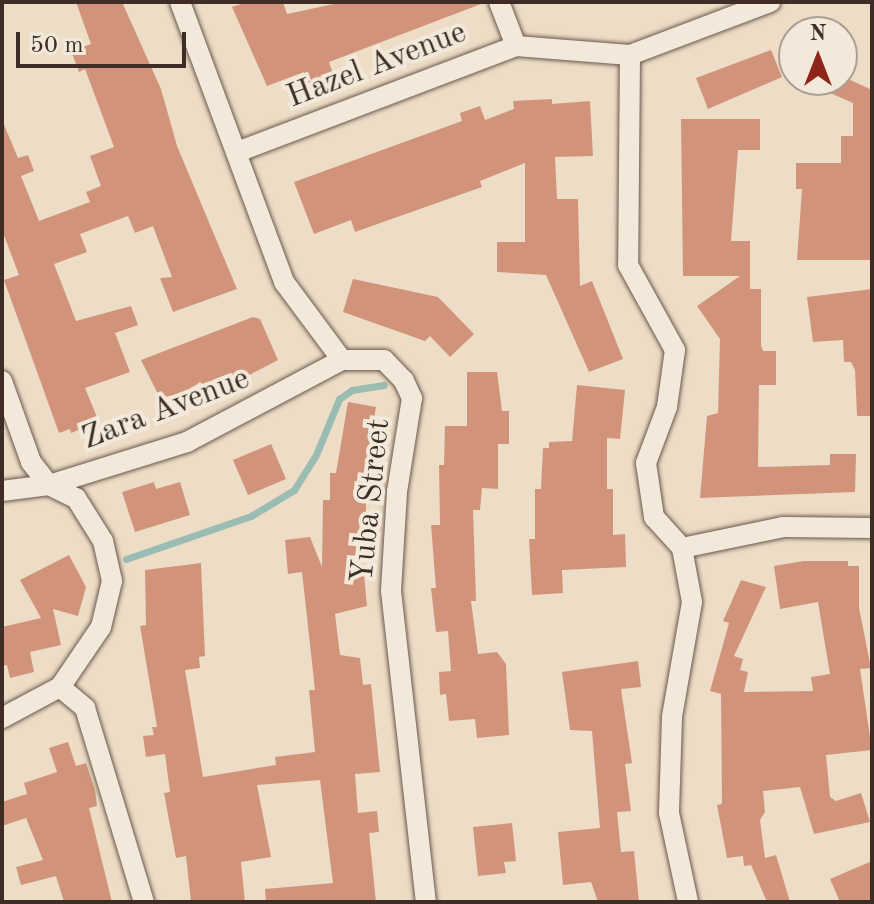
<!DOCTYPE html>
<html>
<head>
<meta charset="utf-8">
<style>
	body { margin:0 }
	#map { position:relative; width:874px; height:904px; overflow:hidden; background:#edddc6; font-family:"Old Standard TT",serif }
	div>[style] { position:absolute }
	.stream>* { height:7px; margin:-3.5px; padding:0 3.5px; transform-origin:3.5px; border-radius:3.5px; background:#9abcb2 }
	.building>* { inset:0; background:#d1947b }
	.roads { filter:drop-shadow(0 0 2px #6a594e) drop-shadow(0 0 2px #6a594e) }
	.street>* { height:20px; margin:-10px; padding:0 10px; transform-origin:10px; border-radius:10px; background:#f3e9da }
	span { translate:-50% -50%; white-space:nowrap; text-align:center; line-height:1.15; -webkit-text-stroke:8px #f3e9da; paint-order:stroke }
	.street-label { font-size:32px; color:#3e2d26 }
	.frame { position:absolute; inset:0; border:4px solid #3e2d26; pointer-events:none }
	.north { position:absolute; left:778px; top:16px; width:80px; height:80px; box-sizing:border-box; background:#f3e9da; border:2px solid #ab9e92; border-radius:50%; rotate:0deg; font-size:22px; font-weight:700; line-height:32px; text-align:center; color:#3e2d26 }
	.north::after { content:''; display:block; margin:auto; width:28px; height:36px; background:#8f2418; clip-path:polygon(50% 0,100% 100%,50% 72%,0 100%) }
	.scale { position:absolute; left:16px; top:32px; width:170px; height:36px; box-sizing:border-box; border:4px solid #3e2d26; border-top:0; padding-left:10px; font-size:24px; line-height:28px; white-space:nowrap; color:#3e2d26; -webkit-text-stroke:6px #f3e9da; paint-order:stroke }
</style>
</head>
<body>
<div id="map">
	<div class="stream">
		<i style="left:126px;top:559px;width:132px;rotate:-19deg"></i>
		<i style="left:251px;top:516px;width:50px;rotate:-31.2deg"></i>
		<i style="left:294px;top:490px;width:39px;rotate:-58deg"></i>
		<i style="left:315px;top:457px;width:63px;rotate:-67.5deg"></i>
		<i style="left:339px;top:399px;width:16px;rotate:-35deg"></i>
		<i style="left:352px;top:390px;width:32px;rotate:-9deg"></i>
	</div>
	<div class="building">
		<i style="clip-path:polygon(76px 2px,122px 2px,161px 89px,177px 146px,237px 289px,173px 312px,160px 278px,172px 277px,153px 226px,135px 233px,128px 216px,80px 234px,87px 252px,54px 264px,76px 321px,131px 306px,138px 325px,115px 333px,130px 372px,85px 388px,99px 422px,71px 433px,70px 429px,59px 433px,4px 280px,19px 275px,2px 230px,2px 120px,18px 158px,28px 155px,34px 171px,21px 176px,39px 221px,90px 202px,86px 192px,101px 186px,90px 156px,114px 147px,85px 69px,79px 72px,71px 51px,91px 44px)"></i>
		<i style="clip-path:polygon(247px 2px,283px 2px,287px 14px,343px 2px,481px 4px,329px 62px,333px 74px,308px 83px,304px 72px,267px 86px,232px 7px)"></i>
		<i style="clip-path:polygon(771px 50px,782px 77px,708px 109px,696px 78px)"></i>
		<i style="clip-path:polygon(842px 76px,872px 90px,872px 260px,797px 260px,802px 189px,796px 189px,796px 163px,841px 163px,841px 136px,853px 136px,853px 103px,830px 93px)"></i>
		<i style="clip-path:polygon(552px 99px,552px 104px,590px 101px,593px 156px,555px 157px,557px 199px,578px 199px,580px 286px,592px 281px,623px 359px,589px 372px,546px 275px,497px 272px,497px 242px,525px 242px,525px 163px,480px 181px,482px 187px,355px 232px,351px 220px,314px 234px,294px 182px,462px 121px,460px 113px,480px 106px,485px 120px,514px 109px,513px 101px)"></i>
		<i style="clip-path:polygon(681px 119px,760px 119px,760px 150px,738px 150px,731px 241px,750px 241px,750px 289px,761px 289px,761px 345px,763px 351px,776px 351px,776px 385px,759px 385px,758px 467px,830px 465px,830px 454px,856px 454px,855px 492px,700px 498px,707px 416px,718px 413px,720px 339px,697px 306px,740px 276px,683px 276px)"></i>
		<i style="clip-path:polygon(353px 279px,438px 297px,474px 334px,450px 357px,430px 336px,425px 341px,343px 312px)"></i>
		<i style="clip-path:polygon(872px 289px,872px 416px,857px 416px,855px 370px,851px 362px,844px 362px,843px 340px,813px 342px,807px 297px)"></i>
		<i style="clip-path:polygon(253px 317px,260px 319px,278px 360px,236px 382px,235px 377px,207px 387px,200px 382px,183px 393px,160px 398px,141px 360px)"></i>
		<i style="clip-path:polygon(467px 372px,497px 372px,502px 411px,509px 411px,509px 444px,498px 444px,498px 489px,482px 488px,480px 510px,473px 510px,476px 601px,471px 601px,478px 654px,497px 652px,506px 664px,509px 735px,477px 738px,475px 719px,449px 721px,446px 694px,440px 695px,439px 672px,451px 671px,448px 631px,436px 632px,431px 588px,436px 588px,431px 525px,440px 525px,439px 465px,444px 465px,445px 426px,467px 426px)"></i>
		<i style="clip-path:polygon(577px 385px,625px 390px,620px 439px,607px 438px,607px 489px,613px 489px,613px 535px,625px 534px,626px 567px,562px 570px,563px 593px,532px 595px,529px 539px,535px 539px,535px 489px,541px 489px,543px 448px,549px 448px,549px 442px,572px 441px)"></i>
		<i style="clip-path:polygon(348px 402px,376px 407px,361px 493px,366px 493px,366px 522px,359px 522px,367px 606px,335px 614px,340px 655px,360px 658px,363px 685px,371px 684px,380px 772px,355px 774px,358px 813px,377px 811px,379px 832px,369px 833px,376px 902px,266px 902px,265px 889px,333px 883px,320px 780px,257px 785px,271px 857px,241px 862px,245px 902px,191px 902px,186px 856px,176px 858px,164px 793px,170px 792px,165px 754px,146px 757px,143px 736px,154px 735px,152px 727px,157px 727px,140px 626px,146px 625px,145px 570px,201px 563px,205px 656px,199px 657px,200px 668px,185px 670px,203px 777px,276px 765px,275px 757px,315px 752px,309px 690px,315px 690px,302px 572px,288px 574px,285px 540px,310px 537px,322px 567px,323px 500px,330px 500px,330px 473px,336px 473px)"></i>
		<i style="clip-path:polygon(271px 444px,286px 479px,248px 495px,233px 460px)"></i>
		<i style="clip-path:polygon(154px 482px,156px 489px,180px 482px,190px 515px,135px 532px,122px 492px)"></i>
		<i style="clip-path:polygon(69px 555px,86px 587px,78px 616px,53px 609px,61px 645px,30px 652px,34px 672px,10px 678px,7px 665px,2px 666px,2px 627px,41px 618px,20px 580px)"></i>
		<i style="clip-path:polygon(804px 561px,848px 561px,848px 566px,859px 566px,859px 608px,871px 668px,860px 669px,872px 750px,826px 755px,830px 797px,836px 801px,861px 793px,870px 822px,814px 834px,800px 787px,763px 791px,765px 812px,760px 820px,765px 858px,776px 855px,790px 902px,767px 902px,751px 865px,744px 866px,743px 856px,727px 858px,717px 805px,722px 804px,721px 694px,710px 691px,729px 623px,723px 621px,741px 580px,766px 587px,734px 656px,743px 659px,740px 670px,748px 672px,744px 692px,813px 691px,811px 677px,830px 674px,818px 602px,780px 609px,774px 566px)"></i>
		<i style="clip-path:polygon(638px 661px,641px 687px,621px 689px,632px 763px,625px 764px,631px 811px,617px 812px,621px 852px,634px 851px,639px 902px,598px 902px,591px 882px,563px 885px,558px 832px,600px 828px,592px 731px,570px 730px,562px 672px)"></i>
		<i style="clip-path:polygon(68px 742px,76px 766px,86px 763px,95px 790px,97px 806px,89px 808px,112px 902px,64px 902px,56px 876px,21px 885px,16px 867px,43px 860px,26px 818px,2px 826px,2px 802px,27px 794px,24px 783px,57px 772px,49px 748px)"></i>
		<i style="clip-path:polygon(512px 823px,516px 861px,504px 862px,506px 873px,478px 876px,473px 827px)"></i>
		<i style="clip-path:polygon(872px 861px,872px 902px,840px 902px,830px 879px)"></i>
	</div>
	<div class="roads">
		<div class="street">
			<i style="left:180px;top:2px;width:299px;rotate:69.6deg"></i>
			<i style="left:284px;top:282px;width:97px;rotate:53.4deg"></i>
			<i style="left:342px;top:360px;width:42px"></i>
			<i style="left:384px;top:360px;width:29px;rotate:46deg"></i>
			<i style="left:404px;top:381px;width:19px;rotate:65deg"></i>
			<i style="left:412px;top:398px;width:95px;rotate:99.1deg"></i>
			<i style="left:397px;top:492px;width:99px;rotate:93.5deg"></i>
			<i style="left:391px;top:591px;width:313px;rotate:83.6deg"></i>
			<i style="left:499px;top:2px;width:47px;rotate:68.9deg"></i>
			<i style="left:630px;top:55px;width:210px;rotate:90.5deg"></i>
			<i style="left:628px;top:265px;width:97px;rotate:61.1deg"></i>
			<i style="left:675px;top:350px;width:58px;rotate:98deg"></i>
			<i style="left:667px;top:407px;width:60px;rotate:110.6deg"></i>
			<i style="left:646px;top:463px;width:55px;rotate:81.6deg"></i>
			<i style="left:654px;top:517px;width:42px;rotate:47.9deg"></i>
			<i style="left:682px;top:548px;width:55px;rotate:79.5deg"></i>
			<i style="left:692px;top:602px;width:117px;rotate:99.9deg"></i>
			<i style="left:672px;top:717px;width:96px;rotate:91.8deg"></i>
			<i style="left:669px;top:813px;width:91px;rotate:77.9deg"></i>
			<i style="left:237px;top:152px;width:298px;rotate:-20.8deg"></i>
			<i style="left:516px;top:46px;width:114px;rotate:4.5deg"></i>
			<i style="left:630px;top:55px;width:150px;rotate:-20.7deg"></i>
			<i style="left:2px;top:381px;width:86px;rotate:70.3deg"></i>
			<i style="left:31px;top:462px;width:29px;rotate:52deg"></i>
			<i style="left:49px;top:485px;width:30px;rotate:26deg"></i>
			<i style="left:76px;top:498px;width:51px;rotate:57.9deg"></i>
			<i style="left:103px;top:541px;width:41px;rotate:77.3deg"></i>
			<i style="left:112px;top:581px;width:47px;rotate:103.4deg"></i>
			<i style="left:101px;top:627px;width:73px;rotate:124.3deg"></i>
			<i style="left:60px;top:687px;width:66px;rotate:151.9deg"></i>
			<i style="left:2px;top:491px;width:47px;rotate:-7.3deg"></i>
			<i style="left:49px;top:485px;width:145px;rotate:-17.3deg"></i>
			<i style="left:187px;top:442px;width:175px;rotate:-27.9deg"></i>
			<i style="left:682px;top:548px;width:103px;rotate:-11.7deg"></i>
			<i style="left:783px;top:527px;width:89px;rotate:0.6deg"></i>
			<i style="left:60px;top:687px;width:33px;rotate:40deg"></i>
			<i style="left:85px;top:708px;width:203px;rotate:73.1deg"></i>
		</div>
	</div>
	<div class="street-label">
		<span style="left:377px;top:66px;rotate:-21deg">Hazel Avenue</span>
		<span style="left:166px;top:410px;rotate:-21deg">Zara Avenue</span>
		<span style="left:372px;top:501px;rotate:-84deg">Yuba Street</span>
	</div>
	<div class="frame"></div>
	<div class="north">N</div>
	<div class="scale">50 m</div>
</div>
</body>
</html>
